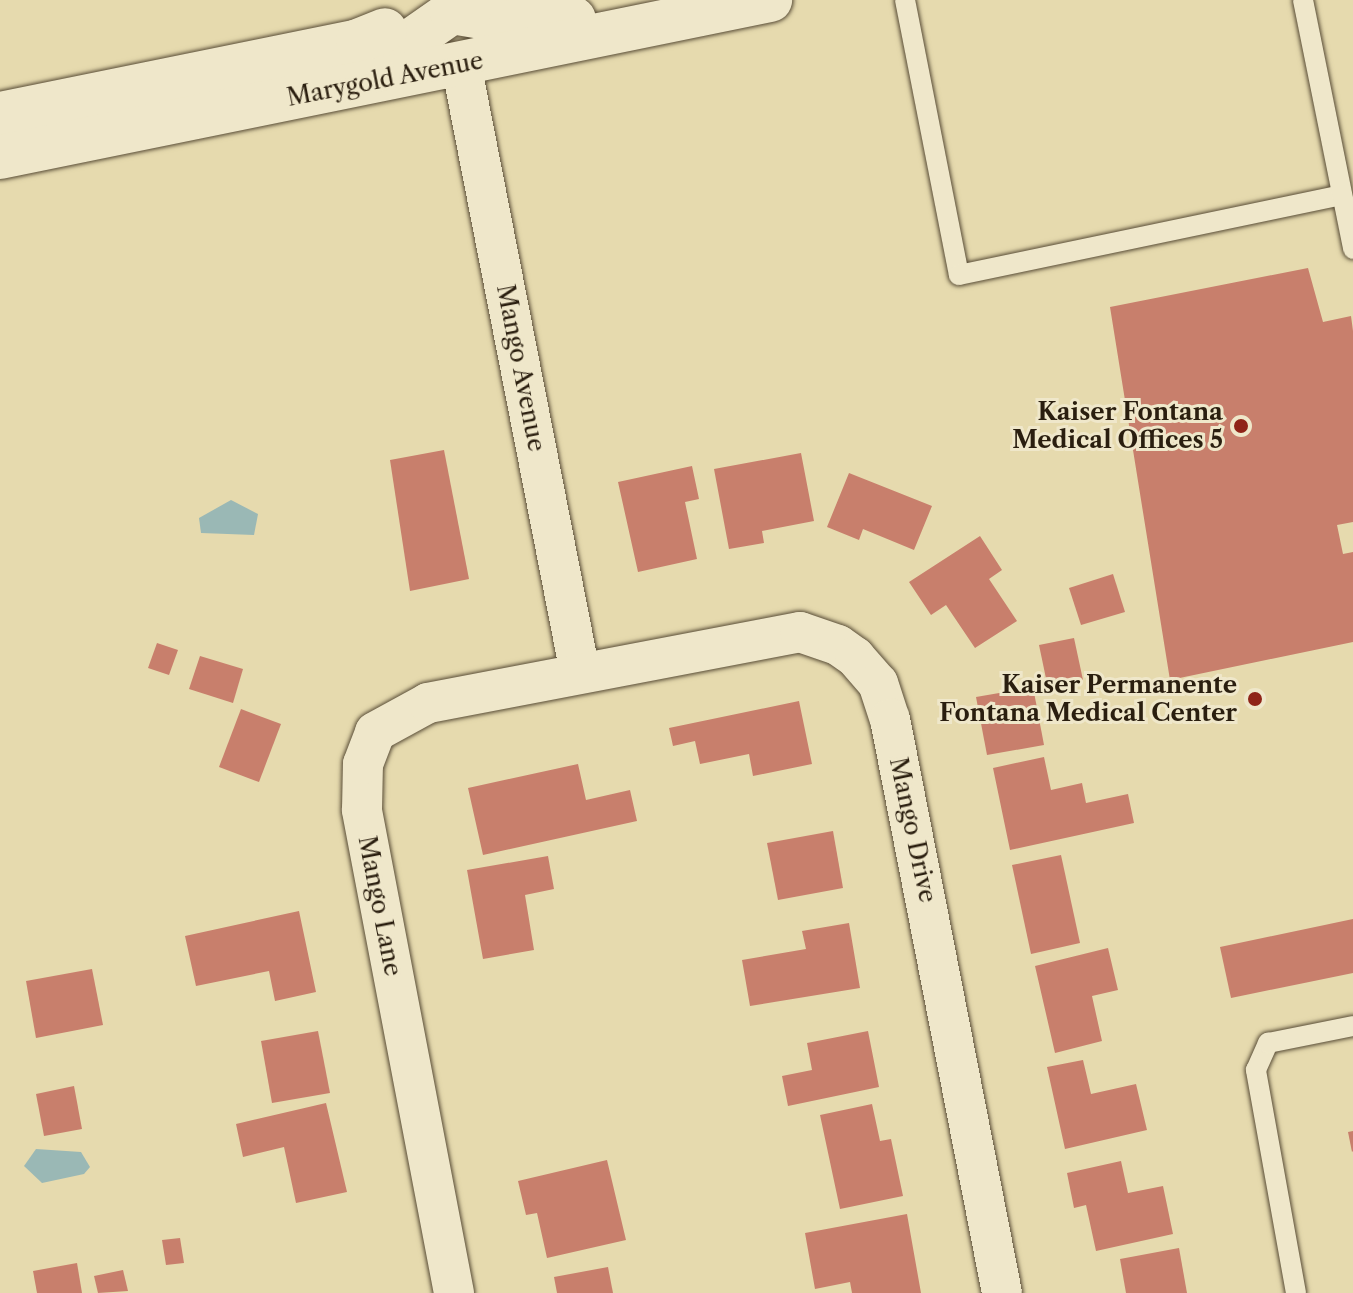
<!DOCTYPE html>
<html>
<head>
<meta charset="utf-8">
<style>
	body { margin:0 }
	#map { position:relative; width:1353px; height:1293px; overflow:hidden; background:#e6daae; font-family:"Libre Caslon Text",serif }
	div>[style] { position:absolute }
	.water>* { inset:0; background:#9ab8b5 }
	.building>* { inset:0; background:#c87f6c }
	.roads { filter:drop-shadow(0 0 2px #594d37) drop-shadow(0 0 2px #594d37) }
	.lane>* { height:20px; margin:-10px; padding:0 10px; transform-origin:10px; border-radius:10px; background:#efe7ca }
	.street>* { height:40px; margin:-20px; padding:0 20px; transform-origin:20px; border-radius:20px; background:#efe7ca }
	.secondary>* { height:44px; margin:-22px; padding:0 22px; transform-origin:22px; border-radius:22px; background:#efe7ca }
	.dots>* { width:22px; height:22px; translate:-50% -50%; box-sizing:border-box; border:4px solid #efe7ca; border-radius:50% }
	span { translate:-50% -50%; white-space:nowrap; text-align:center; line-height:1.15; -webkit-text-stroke:6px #efe7ca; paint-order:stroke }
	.street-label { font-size:24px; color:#2a1e0f }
	.poi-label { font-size:24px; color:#2a1e0f; font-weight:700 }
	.right { translate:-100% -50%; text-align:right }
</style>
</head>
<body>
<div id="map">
	<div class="water">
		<i style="clip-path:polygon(231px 500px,258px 514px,254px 535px,201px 533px,199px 518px)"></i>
		<i style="clip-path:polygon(36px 1149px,81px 1152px,90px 1167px,84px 1174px,42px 1183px,24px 1166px)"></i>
	</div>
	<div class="building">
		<i style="clip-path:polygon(1308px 268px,1323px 322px,1351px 316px,1353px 331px,1353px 522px,1337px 525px,1343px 554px,1353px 552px,1353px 642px,1170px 680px,1110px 307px)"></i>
		<i style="clip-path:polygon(444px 450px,469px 579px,410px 591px,390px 460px)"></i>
		<i style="clip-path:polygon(801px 453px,814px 521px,762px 531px,764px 543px,729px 549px,714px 469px)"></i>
		<i style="clip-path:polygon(692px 466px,699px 499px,685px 502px,697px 559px,638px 572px,618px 482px)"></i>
		<i style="clip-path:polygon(849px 473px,932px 506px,914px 550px,863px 529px,859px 540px,827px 527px)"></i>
		<i style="clip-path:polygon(980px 536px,1002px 570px,989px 579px,1017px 621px,975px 648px,946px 605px,931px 615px,909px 582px)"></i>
		<i style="clip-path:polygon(1113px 574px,1125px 612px,1081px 625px,1069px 588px)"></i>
		<i style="clip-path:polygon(1074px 638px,1083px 680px,1048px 688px,1039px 645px)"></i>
		<i style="clip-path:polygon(157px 643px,178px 650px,169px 675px,148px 668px)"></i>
		<i style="clip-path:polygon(200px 656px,243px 669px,233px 703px,189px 689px)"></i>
		<i style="clip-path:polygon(1033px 687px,1044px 745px,987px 755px,976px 697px)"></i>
		<i style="clip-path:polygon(799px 701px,812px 764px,753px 776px,749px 754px,700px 764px,695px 741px,673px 746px,669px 728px)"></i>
		<i style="clip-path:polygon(241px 709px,281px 724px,259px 782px,219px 767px)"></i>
		<i style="clip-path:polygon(1044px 757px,1051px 790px,1082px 783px,1086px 803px,1128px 794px,1134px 823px,1010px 850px,993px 768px)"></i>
		<i style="clip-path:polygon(578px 764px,586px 800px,630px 790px,637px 821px,483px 855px,468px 788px)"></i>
		<i style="clip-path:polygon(833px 831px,843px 888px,778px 900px,767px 843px)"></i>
		<i style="clip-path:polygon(1061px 855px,1080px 943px,1031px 954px,1012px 865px)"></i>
		<i style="clip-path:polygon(548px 856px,554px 889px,525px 895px,534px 950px,483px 959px,467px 870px)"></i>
		<i style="clip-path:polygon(299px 911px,316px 992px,275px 1001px,269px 971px,196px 986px,185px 936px)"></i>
		<i style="clip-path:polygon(1353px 919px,1353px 973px,1231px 998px,1220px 947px)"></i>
		<i style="clip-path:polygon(849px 923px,860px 988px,750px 1006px,742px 960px,806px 949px,802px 931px)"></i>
		<i style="clip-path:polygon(1108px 948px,1118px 990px,1092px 996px,1102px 1041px,1055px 1053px,1035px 966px)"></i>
		<i style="clip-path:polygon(92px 969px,103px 1025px,36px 1038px,26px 981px)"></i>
		<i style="clip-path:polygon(318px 1031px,330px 1093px,272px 1103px,261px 1041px)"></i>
		<i style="clip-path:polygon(868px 1031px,879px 1087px,788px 1106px,782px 1076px,812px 1070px,807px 1043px)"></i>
		<i style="clip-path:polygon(1083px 1060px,1091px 1094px,1136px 1084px,1147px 1130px,1065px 1149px,1047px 1067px)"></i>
		<i style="clip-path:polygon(74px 1086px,82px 1129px,44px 1136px,36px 1094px)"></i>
		<i style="clip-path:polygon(326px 1103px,347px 1192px,296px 1203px,284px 1147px,243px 1157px,236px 1124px)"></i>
		<i style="clip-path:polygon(872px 1104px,880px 1141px,891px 1139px,903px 1196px,840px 1209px,820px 1115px)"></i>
		<i style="clip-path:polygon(1353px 1131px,1353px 1151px,1352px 1152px,1348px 1132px)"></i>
		<i style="clip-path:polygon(607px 1160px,626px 1240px,547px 1258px,537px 1213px,526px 1215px,518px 1181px)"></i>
		<i style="clip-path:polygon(1121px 1161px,1128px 1193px,1163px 1186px,1173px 1234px,1096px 1251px,1086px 1205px,1074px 1208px,1067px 1173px)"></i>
		<i style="clip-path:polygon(907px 1214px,921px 1293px,852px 1293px,850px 1282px,815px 1289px,805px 1233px)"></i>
		<i style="clip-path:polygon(180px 1238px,184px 1263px,166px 1265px,162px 1240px)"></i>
		<i style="clip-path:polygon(1179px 1248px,1187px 1293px,1126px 1293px,1120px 1259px)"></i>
		<i style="clip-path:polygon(77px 1263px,82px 1293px,37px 1293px,33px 1271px)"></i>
		<i style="clip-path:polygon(608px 1267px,613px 1293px,557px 1293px,554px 1277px)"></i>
		<i style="clip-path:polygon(123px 1270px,128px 1291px,98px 1293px,94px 1276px)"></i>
	</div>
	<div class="roads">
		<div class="lane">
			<i style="left:905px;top:0;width:280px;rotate:78.9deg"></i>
			<i style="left:959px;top:275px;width:391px;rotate:-11.8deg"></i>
			<i style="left:1303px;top:0;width:254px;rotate:78.6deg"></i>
			<i style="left:1296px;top:1293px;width:227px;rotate:-100.2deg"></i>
			<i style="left:1256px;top:1070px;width:30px;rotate:-66deg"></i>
			<i style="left:1268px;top:1043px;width:87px;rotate:-11.3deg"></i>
		</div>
		<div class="street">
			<i style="left:461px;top:64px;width:621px;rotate:78.94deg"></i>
			<i style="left:454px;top:1293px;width:492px;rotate:-100.8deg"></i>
			<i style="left:362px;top:810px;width:46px;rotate:-88.8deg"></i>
			<i style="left:363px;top:764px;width:34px;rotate:-69deg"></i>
			<i style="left:375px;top:732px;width:60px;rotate:-28.7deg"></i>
			<i style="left:428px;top:703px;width:379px;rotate:-10.8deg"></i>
			<i style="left:800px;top:632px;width:40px;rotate:18.9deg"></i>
			<i style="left:838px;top:645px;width:21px;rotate:35deg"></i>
			<i style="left:855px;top:657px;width:35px;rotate:49deg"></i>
			<i style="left:878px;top:683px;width:38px;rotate:72deg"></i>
			<i style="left:890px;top:719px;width:585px;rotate:78.96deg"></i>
		</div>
		<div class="secondary">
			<i style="left:353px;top:64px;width:48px;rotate:-18.1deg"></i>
			<i style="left:399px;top:49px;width:65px;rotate:-34.9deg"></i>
			<i style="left:452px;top:12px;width:60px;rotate:9.6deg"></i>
			<i style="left:511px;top:22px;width:63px;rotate:-2.7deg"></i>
			<i style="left:0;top:114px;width:365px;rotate:-11.5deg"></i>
			<i style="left:358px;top:41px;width:29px;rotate:-22deg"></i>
			<i style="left:0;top:157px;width:786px;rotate:-11.52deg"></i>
		</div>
	</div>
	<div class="dots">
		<i style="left:1241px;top:426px;background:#8f2418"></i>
		<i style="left:1255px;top:699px;background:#8f2418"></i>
	</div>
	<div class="street-label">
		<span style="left:385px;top:79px;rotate:-11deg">Marygold Avenue</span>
		<span style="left:521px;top:368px;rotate:79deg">Mango Avenue</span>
		<span style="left:913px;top:830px;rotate:78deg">Mango Drive</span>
		<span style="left:380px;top:906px;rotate:79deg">Mango Lane</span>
	</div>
	<div class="poi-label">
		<span class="right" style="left:1223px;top:426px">Kaiser Fontana<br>Medical Offices 5</span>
		<span class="right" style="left:1237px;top:699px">Kaiser Permanente<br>Fontana Medical Center</span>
	</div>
</div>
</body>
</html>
